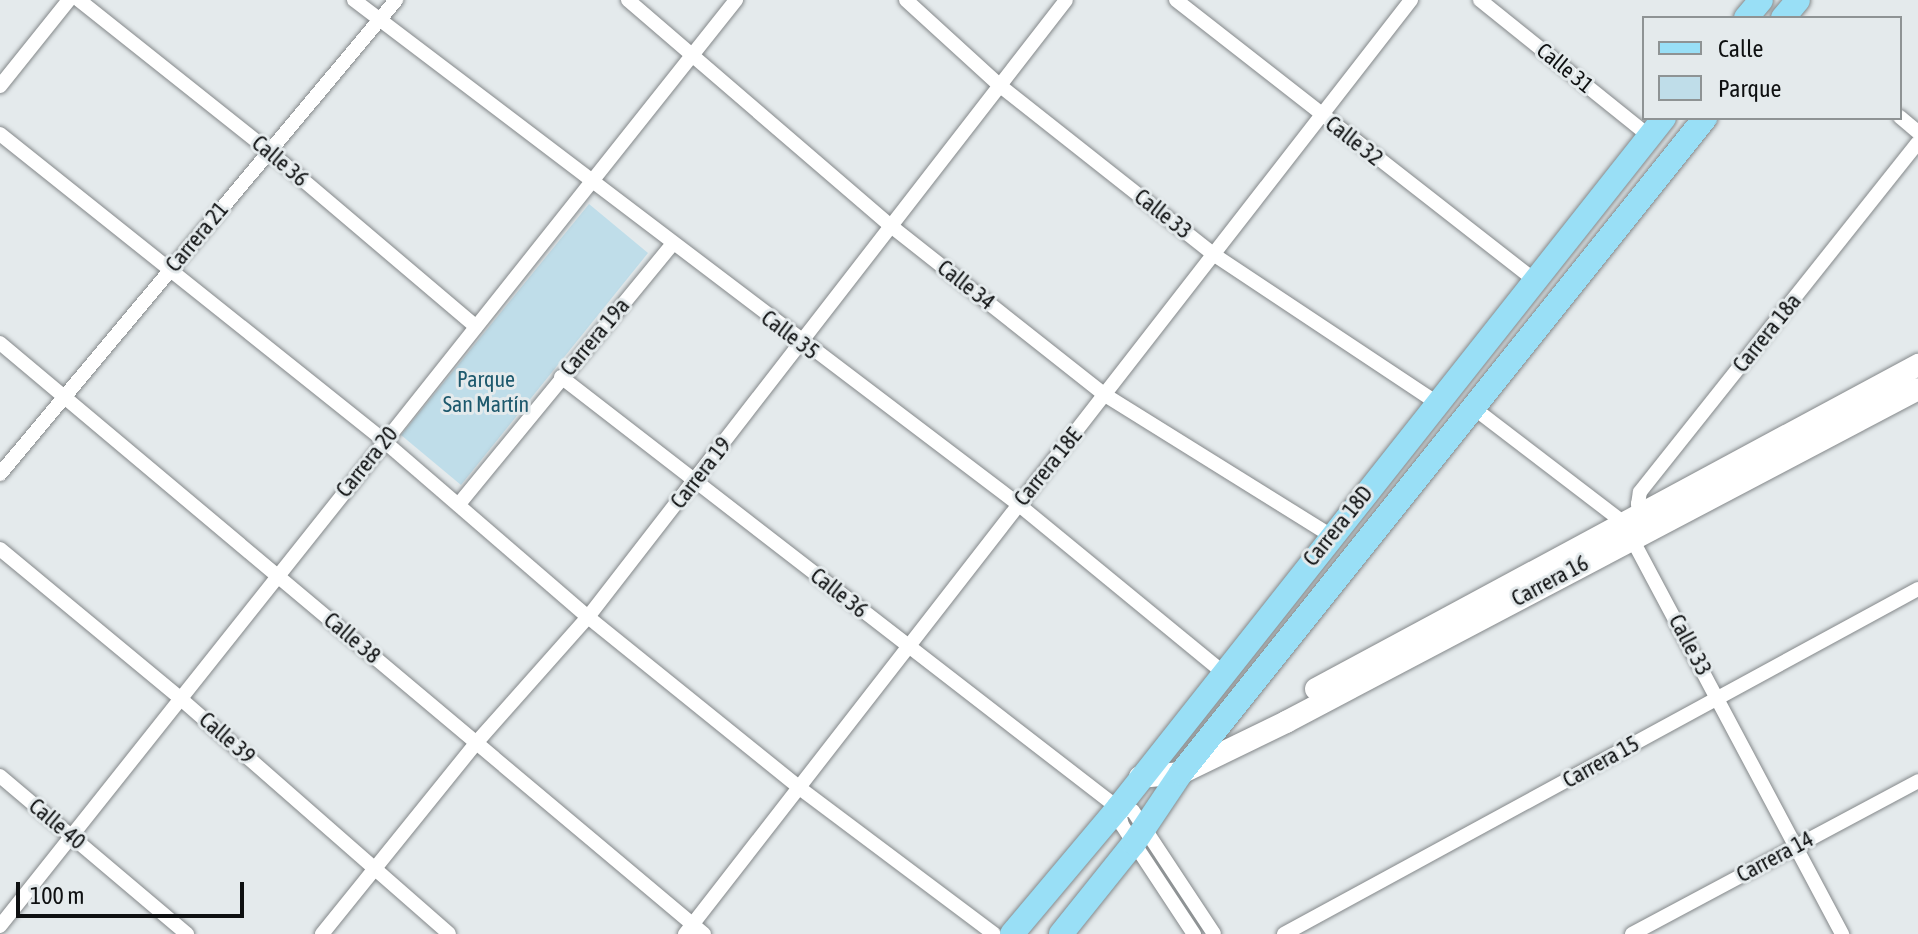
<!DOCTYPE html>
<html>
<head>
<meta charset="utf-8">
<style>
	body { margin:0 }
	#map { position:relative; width:1918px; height:934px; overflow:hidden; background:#e4eaec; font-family:"Asap Condensed",sans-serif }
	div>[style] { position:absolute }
	.green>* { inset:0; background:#bfdde9 }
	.roads { filter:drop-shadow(0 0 2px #84888a) drop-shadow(0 0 2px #84888a) }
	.street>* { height:14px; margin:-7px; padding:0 7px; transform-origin:7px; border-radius:7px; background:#fff }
	.secondary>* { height:22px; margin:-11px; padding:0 11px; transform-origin:11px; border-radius:11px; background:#fff }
	.primary>* { height:24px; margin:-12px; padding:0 12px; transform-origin:12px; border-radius:12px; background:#99dff6 }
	span { translate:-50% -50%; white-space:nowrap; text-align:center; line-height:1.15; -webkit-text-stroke:6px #e4eaec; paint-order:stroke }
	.street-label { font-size:22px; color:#0e1011 }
	.park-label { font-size:22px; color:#1d596d }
	.legend { position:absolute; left:1642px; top:16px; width:260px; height:104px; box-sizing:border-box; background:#e4eaec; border:2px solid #8e9394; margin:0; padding:10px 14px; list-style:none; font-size:24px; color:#0e1011 }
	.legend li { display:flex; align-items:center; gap:16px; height:40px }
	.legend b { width:40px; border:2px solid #8e9394 }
	.scale { position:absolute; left:16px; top:882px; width:228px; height:36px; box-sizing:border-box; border:4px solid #0e1011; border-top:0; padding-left:10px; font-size:24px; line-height:28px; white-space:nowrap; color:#0e1011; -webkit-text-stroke:6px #e4eaec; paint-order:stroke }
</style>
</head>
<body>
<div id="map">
	<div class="green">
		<i style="clip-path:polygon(589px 204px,648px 253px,461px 485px,401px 435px)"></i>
	</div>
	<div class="roads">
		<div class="street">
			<i style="left:79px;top:0;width:244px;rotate:38.5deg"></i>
			<i style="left:270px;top:152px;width:270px;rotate:40.3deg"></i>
			<i style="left:354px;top:0;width:834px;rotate:37.2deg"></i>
			<i style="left:1018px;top:504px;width:266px;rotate:39.4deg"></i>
			<i style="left:628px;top:0;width:347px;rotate:40.7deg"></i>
			<i style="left:891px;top:226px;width:273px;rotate:38.3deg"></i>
			<i style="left:1105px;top:395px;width:265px;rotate:31.9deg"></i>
			<i style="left:906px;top:0;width:125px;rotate:42.4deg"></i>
			<i style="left:998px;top:84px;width:278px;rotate:38.3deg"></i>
			<i style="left:1216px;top:256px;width:268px;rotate:33.6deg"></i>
			<i style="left:1176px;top:0;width:454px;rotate:38deg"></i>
			<i style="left:1480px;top:0;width:217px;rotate:38.8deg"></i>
			<i style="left:0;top:86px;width:110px;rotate:-51.3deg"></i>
			<i style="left:1900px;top:117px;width:23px;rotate:40deg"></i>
			<i style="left:0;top:134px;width:492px;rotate:38.6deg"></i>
			<i style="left:384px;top:441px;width:269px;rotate:40.8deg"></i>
			<i style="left:588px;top:617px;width:274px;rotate:38.9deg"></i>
			<i style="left:801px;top:789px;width:241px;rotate:36.9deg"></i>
			<i style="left:0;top:343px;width:919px;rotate:40.01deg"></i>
			<i style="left:561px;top:377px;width:704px;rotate:37.73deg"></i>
			<i style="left:1118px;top:808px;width:15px;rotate:11deg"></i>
			<i style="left:1133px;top:811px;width:147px;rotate:56.6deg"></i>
			<i style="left:1475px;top:409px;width:186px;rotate:37.4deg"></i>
			<i style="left:1623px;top:522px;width:467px;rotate:62deg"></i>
			<i style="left:0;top:474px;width:618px;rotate:-50.12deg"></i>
			<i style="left:459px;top:504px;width:335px;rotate:-50.6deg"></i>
			<i style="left:1646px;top:520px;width:18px;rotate:-117deg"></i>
			<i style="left:1638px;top:504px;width:12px;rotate:-81deg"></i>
			<i style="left:1640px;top:492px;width:446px;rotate:-51.5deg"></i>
			<i style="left:0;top:549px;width:235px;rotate:39.6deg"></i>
			<i style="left:181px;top:699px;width:356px;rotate:41.2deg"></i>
			<i style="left:0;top:776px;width:245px;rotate:40.2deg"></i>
			<i style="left:1118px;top:808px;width:17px;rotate:77deg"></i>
			<i style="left:1122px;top:825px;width:131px;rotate:56.6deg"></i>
			<i style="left:0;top:926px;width:1183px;rotate:-51.52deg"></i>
			<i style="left:322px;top:934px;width:245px;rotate:-51.1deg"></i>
			<i style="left:476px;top:743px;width:169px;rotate:-48.4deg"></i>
			<i style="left:588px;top:617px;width:780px;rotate:-52.23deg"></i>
			<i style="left:685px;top:934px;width:1183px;rotate:-52.14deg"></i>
			<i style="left:1284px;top:934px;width:722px;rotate:-28.55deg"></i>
			<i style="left:1632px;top:934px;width:324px;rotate:-28.1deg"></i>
		</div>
		<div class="secondary">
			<i style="left:1316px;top:689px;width:684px;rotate:-28.29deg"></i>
			<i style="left:1140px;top:777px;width:41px;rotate:-5.6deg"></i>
			<i style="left:1181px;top:773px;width:117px;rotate:-25.9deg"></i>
			<i style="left:1286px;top:722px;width:714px;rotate:-27.78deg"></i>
		</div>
		<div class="primary">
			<i style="left:1746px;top:18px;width:23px;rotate:-50deg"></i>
			<i style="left:1783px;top:18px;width:23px;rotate:-50deg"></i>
			<i style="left:1012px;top:934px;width:165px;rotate:-49.9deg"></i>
			<i style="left:1118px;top:808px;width:880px;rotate:-51.65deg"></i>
			<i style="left:1061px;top:934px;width:117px;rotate:-51.3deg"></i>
			<i style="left:1134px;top:843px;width:84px;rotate:-56.1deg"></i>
			<i style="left:1181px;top:773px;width:839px;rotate:-51.34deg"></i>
		</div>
	</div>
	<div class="street-label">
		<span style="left:1565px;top:68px;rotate:39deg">Calle 31</span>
		<span style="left:1354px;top:141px;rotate:38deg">Calle 32</span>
		<span style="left:280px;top:161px;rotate:40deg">Calle 36</span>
		<span style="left:1163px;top:214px;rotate:38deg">Calle 33</span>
		<span style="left:197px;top:237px;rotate:-50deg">Carrera 21</span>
		<span style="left:966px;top:285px;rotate:38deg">Calle 34</span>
		<span style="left:1767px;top:333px;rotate:-51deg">Carrera 18a</span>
		<span style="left:790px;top:335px;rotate:37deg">Calle 35</span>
		<span style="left:595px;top:337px;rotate:-50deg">Carrera 19a</span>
		<span style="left:367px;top:462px;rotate:-51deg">Carrera 20</span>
		<span style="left:1048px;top:467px;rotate:-51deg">Carrera 18E</span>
		<span style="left:701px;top:473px;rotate:-52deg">Carrera 19</span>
		<span style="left:1338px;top:526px;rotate:-51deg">Carrera 18D</span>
		<span style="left:1550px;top:581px;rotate:-28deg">Carrera 16</span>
		<span style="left:839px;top:593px;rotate:38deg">Calle 36</span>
		<span style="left:352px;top:638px;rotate:40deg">Calle 38</span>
		<span style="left:1690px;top:645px;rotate:62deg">Calle 33</span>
		<span style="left:227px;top:738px;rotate:41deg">Calle 39</span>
		<span style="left:1601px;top:762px;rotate:-29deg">Carrera 15</span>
		<span style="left:57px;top:824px;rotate:40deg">Calle 40</span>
		<span style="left:1775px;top:857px;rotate:-28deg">Carrera 14</span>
	</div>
	<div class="park-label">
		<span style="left:486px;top:392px">Parque<br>San Martín</span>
	</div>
	<ul class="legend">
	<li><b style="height:10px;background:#99dff6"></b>Calle</li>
	<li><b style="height:22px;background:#bfdde9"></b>Parque</li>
	</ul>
	<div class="scale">100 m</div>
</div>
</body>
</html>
